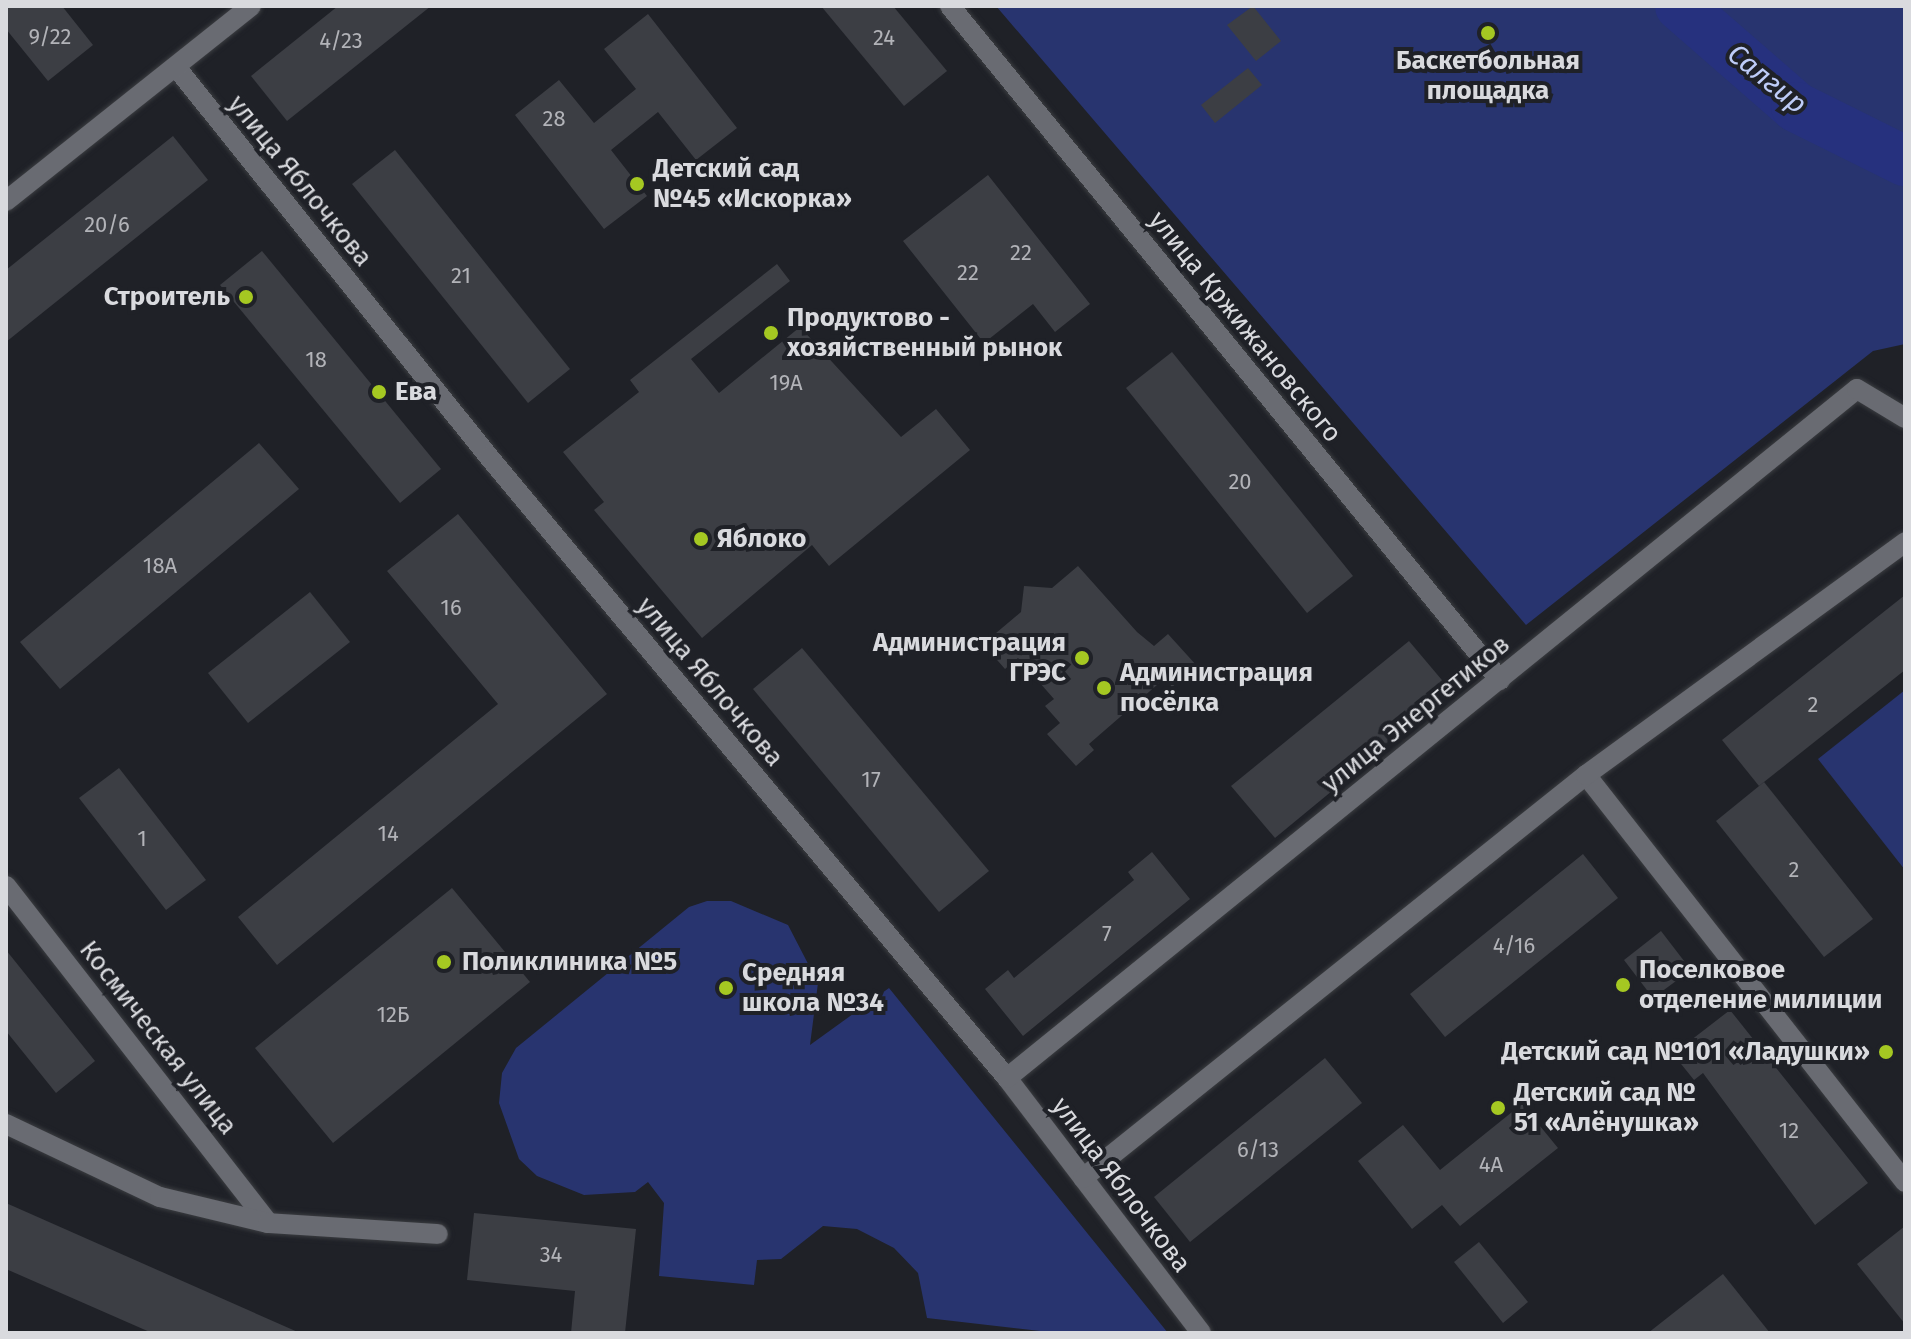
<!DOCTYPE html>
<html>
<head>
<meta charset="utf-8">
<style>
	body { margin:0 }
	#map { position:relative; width:1911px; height:1339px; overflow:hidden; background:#1f2127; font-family:"Fira Sans",sans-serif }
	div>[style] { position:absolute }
	.green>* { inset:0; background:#28346f }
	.river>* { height:50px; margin:-25px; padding:0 25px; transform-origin:25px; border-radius:25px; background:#26317e }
	.building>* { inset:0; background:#3c3e44 }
	.roads { filter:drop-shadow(0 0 2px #3b3d41) drop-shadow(0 0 2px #3b3d41) }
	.minor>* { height:20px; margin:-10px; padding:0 10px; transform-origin:10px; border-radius:10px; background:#696b72 }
	.dots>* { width:22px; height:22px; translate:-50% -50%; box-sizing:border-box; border:4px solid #1f2127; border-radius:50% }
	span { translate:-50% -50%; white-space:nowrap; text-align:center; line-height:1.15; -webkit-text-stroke:8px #1f2127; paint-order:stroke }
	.number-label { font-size:22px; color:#b2b3b8 }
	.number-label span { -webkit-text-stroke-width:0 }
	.poi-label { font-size:26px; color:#d9dade; font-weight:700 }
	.left { translate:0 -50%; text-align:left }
	.right { translate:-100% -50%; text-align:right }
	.street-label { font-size:26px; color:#d9dade }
	.water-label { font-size:28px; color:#beccf8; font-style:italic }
	.frame { position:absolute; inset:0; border:8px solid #d9dade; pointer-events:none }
</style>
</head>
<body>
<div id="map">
	<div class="green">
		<i style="clip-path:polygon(996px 6px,1905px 6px,1905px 344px,1873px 351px,1526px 625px)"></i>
		<i style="clip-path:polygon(1905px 690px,1905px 870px,1818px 759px)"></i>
		<i style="clip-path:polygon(707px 901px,731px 901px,788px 925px,818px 983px,810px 1045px,889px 988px,1168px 1333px,1058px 1333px,927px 1318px,918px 1273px,894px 1248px,857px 1229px,823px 1226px,781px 1259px,757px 1260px,754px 1285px,659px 1276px,664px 1203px,648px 1182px,635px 1192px,584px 1195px,537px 1176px,519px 1159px,499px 1103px,502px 1073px,516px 1048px,689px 907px)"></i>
	</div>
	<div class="river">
		<i style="left:1680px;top:6px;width:154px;rotate:41deg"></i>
		<i style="left:1796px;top:107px;width:122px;rotate:26.4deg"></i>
	</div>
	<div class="building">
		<i style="clip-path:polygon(6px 6px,62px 6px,93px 45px,48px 81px,6px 29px)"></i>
		<i style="clip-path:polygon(338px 6px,431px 6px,287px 121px,251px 76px)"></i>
		<i style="clip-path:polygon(821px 6px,893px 6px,947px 71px,904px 106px)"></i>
		<i style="clip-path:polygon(1253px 6px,1281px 41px,1256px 61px,1227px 25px)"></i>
		<i style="clip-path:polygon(648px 14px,737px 128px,696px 160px,658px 112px,611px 150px,647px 196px,604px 229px,515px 115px,559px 80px,594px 123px,636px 89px,604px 49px)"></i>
		<i style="clip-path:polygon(1248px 68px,1262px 85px,1215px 123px,1201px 105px)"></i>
		<i style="clip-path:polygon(173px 136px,208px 180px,6px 342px,6px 270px)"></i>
		<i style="clip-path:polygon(395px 150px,570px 369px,528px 403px,352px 184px)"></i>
		<i style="clip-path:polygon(988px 175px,1090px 304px,1055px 332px,1033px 304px,984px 343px,903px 241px)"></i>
		<i style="clip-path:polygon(262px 251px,441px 469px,400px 503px,220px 285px)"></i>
		<i style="clip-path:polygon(777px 264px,790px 281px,691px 359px,719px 393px,800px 327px,901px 437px,936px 409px,970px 450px,829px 566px,812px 545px,702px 638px,594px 510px,604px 502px,563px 452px,639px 392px,630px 380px)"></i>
		<i style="clip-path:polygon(1172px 352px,1353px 576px,1307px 613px,1126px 388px)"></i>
		<i style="clip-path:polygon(259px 443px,299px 489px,60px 689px,20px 642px)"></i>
		<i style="clip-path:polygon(458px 514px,607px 694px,277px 965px,238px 917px,498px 704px,387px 571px)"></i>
		<i style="clip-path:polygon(1078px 566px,1137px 632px,1154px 646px,1168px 634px,1197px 666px,1172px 687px,1165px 678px,1089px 744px,1094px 750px,1076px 766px,1047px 734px,1060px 723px,1045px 706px,1054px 699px,1018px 658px,1005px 669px,983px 644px,1021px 612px,1024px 586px,1052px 588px)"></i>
		<i style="clip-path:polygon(310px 592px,350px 642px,248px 723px,208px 673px)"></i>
		<i style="clip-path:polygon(1905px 595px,1905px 670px,1759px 786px,1722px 740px)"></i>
		<i style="clip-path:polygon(1409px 641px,1452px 692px,1275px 838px,1231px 786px)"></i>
		<i style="clip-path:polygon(802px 648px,989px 871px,939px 912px,753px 689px)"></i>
		<i style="clip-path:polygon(119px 768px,206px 880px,166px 910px,79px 798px)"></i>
		<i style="clip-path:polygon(1764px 782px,1873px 919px,1824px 957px,1716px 821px)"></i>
		<i style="clip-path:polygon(1152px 852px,1190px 899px,1023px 1036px,985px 989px,1008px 970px,1014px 978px,1134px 880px,1128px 872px)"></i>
		<i style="clip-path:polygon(1583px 854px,1618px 898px,1445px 1037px,1410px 994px)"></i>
		<i style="clip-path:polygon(452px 888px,530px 982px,333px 1143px,255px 1048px)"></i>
		<i style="clip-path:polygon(1661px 931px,1691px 970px,1653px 998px,1624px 960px)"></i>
		<i style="clip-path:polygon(6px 950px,95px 1061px,56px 1093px,6px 1031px)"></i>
		<i style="clip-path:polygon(1730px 1010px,1868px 1183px,1815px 1225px,1703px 1073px,1694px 1080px,1673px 1054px)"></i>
		<i style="clip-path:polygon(1325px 1058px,1362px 1103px,1190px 1242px,1154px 1197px)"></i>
		<i style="clip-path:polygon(1522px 1104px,1558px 1148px,1460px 1226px,1442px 1205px,1412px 1229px,1358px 1161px,1403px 1125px,1440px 1170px)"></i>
		<i style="clip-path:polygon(6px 1203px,300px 1333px,152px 1333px,6px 1269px)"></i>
		<i style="clip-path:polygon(474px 1213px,636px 1229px,625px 1333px,571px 1333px,575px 1291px,467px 1280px)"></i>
		<i style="clip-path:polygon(1905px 1226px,1905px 1324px,1857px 1264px)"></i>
		<i style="clip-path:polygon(1479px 1242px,1528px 1302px,1503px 1323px,1454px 1262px)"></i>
		<i style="clip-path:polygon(1723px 1274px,1770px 1333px,1648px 1333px)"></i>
	</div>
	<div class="roads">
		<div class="minor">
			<i style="left:950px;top:6px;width:870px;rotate:50.78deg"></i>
			<i style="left:176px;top:67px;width:500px;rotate:51.25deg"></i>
			<i style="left:489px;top:457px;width:809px;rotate:50.17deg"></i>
			<i style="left:1007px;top:1078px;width:320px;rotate:52.7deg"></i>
			<i style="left:6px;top:201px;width:313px;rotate:-38.5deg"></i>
			<i style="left:1586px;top:775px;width:517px;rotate:51.91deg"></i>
			<i style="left:6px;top:886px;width:427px;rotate:52.1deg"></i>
			<i style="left:1007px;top:1078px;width:1094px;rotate:-39.03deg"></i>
			<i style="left:1857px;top:389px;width:56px;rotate:31.1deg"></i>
			<i style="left:6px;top:1124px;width:170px;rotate:25.4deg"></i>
			<i style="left:160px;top:1197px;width:111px;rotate:13.5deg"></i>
			<i style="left:268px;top:1223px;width:170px;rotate:3.7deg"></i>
			<i style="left:1083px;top:1178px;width:645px;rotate:-38.7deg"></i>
			<i style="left:1586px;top:775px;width:395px;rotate:-36.1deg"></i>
		</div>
	</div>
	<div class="dots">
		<i style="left:1488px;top:33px;background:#a5c822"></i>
		<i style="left:637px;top:184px;background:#a5c822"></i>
		<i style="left:246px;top:297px;background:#a5c822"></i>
		<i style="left:771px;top:333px;background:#a5c822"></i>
		<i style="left:379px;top:392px;background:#a5c822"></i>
		<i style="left:701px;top:539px;background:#a5c822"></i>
		<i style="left:1082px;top:658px;background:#a5c822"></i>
		<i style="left:1104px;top:688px;background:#a5c822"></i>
		<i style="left:444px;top:962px;background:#a5c822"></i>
		<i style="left:1623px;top:985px;background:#a5c822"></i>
		<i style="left:726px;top:988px;background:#a5c822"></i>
		<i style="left:1886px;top:1052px;background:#a5c822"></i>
		<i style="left:1498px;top:1108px;background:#a5c822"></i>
	</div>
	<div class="number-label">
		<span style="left:50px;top:37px">9/22</span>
		<span style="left:884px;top:38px">24</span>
		<span style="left:341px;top:41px">4/23</span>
		<span style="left:554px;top:119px">28</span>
		<span style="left:107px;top:225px">20/6</span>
		<span style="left:1021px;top:253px">22</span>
		<span style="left:968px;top:273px">22</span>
		<span style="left:461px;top:276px">21</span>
		<span style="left:316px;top:360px">18</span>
		<span style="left:786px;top:383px">19А</span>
		<span style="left:1240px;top:482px">20</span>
		<span style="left:160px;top:566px">18А</span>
		<span style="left:451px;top:608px">16</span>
		<span style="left:1813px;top:705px">2</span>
		<span style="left:871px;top:780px">17</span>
		<span style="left:388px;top:834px">14</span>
		<span style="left:142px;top:839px">1</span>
		<span style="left:1794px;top:870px">2</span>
		<span style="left:1107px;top:934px">7</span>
		<span style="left:1514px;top:946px">4/16</span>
		<span style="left:393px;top:1015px">12Б</span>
		<span style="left:1789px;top:1131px">12</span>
		<span style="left:1258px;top:1150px">6/13</span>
		<span style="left:1491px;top:1165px">4А</span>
		<span style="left:551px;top:1255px">34</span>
	</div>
	<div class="poi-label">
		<span style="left:1488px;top:76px">Баскетбольная<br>площадка</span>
		<span class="left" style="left:653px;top:184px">Детский сад<br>№45 «Искорка»</span>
		<span class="right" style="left:230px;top:297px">Строитель</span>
		<span class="left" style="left:787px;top:333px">Продуктово -<br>хозяйственный рынок</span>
		<span class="left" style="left:395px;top:392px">Ева</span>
		<span class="left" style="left:717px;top:539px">Яблоко</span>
		<span class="right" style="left:1066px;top:658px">Администрация<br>ГРЭС</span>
		<span class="left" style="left:1120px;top:688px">Администрация<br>посёлка</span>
		<span class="left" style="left:462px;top:962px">Поликлиника №5</span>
		<span class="left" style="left:1639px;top:985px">Поселковое<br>отделение милиции</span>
		<span class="left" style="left:742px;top:988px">Средняя<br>школа №34</span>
		<span class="right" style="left:1870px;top:1052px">Детский сад №101 «Ладушки»</span>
		<span class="left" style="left:1514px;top:1108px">Детский сад №<br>51 «Алёнушка»</span>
	</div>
	<div class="street-label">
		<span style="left:300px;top:181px;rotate:51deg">улица Яблочкова</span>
		<span style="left:1245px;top:327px;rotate:51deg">улица Кржижановского</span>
		<span style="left:710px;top:682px;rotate:50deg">улица Яблочкова</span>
		<span style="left:1416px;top:714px;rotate:-39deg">улица Энергетиков</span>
		<span style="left:158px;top:1038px;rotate:52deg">Космическая улица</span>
		<span style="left:1121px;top:1185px;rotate:53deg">улица Яблочкова</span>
	</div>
	<div class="water-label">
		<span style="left:1767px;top:79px;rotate:39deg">Салгир</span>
	</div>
	<div class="frame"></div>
</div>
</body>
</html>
